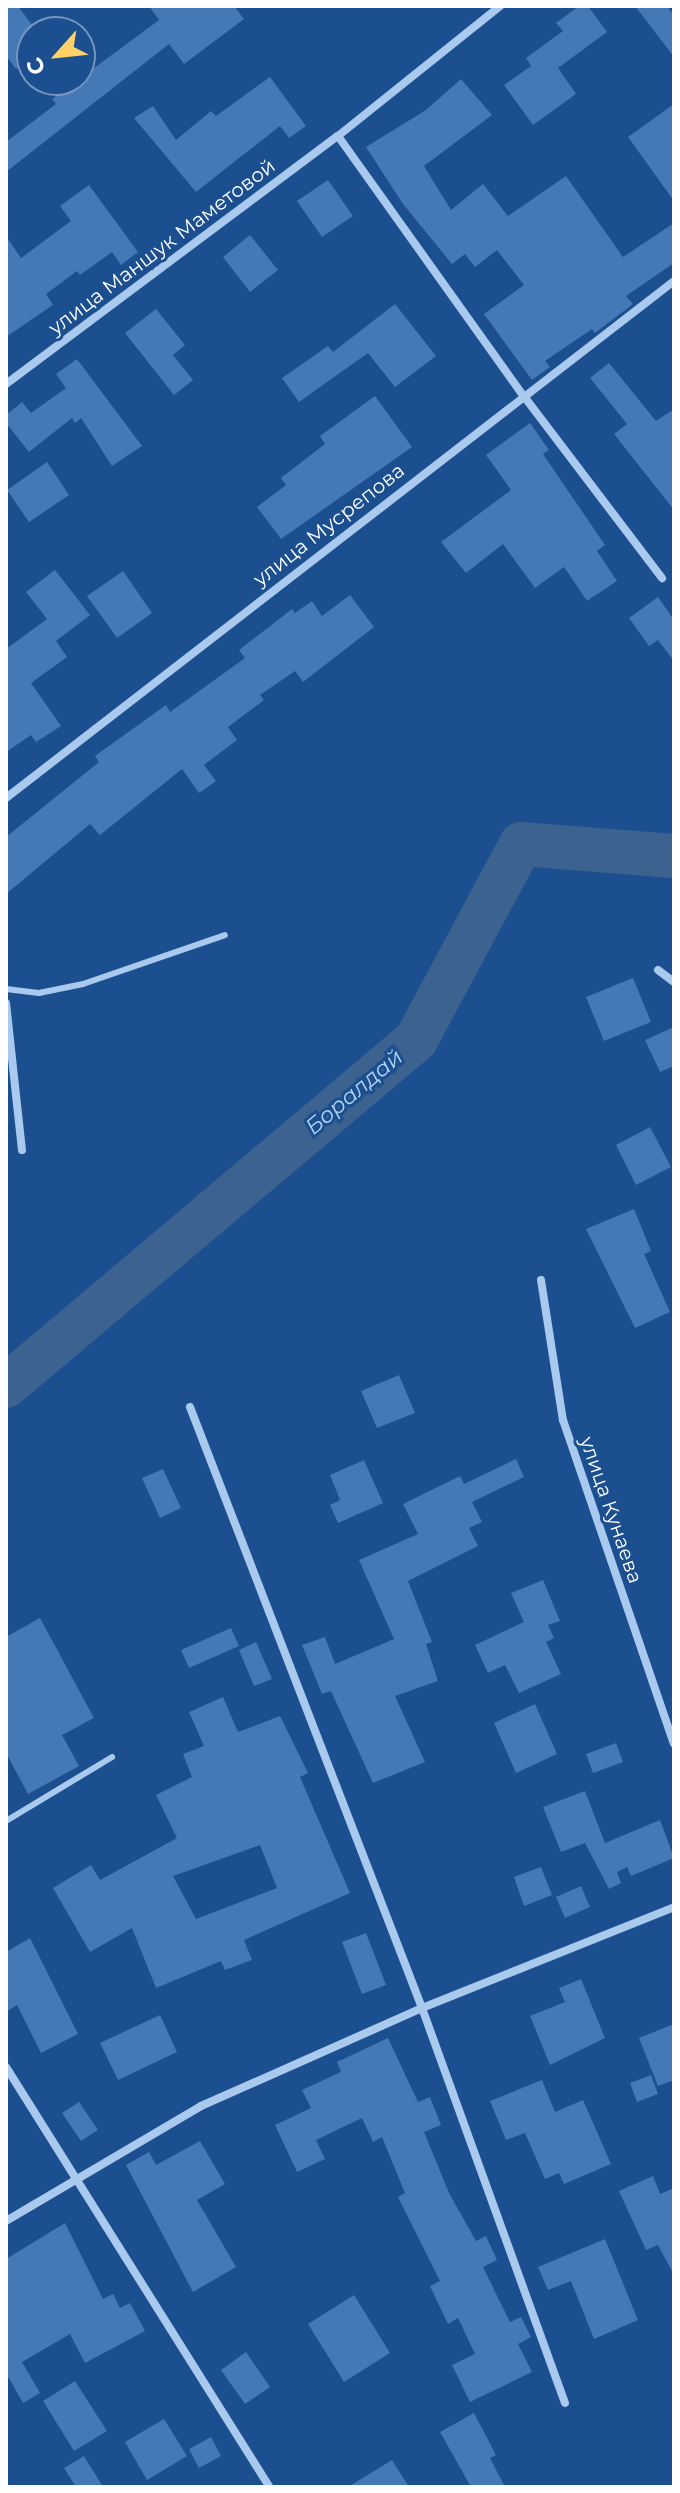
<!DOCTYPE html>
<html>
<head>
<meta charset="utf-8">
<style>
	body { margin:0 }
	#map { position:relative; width:680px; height:2493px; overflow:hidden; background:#1b4f8f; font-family:Montserrat,sans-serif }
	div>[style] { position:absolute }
	.river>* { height:44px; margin:-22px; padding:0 22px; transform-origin:22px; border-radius:22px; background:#3c6290 }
	.building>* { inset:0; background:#4478b7 }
	.lane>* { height:6px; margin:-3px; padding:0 3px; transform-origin:3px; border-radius:3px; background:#a9c9ee }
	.street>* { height:8px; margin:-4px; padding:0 4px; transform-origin:4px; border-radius:4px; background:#a9c9ee }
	span { translate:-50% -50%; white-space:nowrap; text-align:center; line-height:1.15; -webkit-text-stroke:6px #1b4f8f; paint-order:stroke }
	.street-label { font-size:20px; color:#fff }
	.water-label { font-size:22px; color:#b5d3f5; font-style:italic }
	.frame { position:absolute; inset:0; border:8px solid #fff; pointer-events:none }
	.north { position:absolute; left:16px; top:16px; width:80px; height:80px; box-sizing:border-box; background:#1b4f8f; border:2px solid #7695bc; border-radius:50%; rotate:243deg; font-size:22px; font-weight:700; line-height:32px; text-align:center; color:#fff }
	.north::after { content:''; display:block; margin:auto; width:28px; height:36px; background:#ffd166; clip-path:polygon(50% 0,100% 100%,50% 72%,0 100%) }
</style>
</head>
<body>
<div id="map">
	<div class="river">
		<i style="left:6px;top:1386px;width:536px;rotate:-40.16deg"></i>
		<i style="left:416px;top:1040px;width:222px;rotate:-61.8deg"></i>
		<i style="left:521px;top:844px;width:153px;rotate:4.5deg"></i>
	</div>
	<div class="building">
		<i style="clip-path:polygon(6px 6px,18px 6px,32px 25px,32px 57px,16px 69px,6px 56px)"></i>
		<i style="clip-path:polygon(149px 6px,234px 6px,244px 19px,184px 64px,169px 44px,6px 172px,6px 142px,56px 104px,52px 99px,159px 20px)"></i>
		<i style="clip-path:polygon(579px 6px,588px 6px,607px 32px,558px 68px,576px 94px,533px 125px,504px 85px,531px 66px,526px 58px,563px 31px,556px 23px)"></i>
		<i style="clip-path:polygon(635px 6px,667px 6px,674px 15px,674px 57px)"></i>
		<i style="clip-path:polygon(270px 77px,306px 126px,289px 138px,280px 126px,196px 192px,134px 118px,153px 106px,176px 140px,211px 111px,216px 116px)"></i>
		<i style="clip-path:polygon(461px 79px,492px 115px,424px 166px,451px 210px,483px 184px,508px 216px,566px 176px,623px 257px,674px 223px,674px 263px,626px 296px,633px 304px,595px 333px,592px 329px,545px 361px,550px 367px,532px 380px,484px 314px,524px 285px,497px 250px,475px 267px,465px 254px,452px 264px,403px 204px,366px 147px,426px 110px)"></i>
		<i style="clip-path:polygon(674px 104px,674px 201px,628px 137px)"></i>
		<i style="clip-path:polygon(328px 180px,353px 216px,322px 237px,297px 201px)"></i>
		<i style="clip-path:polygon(89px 185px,138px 252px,121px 265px,112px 252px,80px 275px,77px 271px,46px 294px,53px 305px,6px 337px,6px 236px,21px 258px,71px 221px,60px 206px)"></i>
		<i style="clip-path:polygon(250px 235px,278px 270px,250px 292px,223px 257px)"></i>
		<i style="clip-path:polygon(395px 304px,436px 356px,395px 387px,368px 353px,299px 402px,282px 378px,328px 346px,333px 352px)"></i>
		<i style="clip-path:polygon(156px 309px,185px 345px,173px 355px,193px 380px,174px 395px,125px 333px)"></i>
		<i style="clip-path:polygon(77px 359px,142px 446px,112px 466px,81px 418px,75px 423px,72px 418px,29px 452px,6px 423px,6px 415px,22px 402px,31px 413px,66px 388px,56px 374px)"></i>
		<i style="clip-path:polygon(609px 363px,656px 421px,674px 409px,674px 510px,614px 434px,627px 424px,590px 378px)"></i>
		<i style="clip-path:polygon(375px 396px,412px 447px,281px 539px,257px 507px,286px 485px,281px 478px,325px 444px,320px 436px)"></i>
		<i style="clip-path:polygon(530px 423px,549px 450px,543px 454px,605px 545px,597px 551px,617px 581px,587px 601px,564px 567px,535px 588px,503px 544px,466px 573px,441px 542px,511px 490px,486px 455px)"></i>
		<i style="clip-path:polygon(47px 462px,69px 495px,29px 522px,7px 490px)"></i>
		<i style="clip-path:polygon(55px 570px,90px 615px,56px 641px,67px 657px,31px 683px,61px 726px,36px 742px,31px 735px,6px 752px,6px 649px,47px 619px,26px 592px)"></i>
		<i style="clip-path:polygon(123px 571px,152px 613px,117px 638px,87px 596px)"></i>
		<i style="clip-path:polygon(350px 595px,374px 627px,303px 682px,295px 671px,260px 695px,264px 700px,228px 727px,237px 740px,204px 765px,216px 781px,199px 793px,182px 769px,100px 835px,90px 824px,6px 894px,6px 837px,99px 762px,95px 756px,166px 705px,170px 712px,245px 658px,239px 650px,292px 609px,295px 613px,312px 601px,322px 616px)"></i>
		<i style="clip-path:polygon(658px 597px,674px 620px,674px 661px,658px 640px,649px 646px,629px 618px)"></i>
		<i style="clip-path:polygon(633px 978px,651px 1022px,604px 1041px,586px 997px)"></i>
		<i style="clip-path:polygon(674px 1027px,674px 1066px,660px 1072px,645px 1040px)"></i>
		<i style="clip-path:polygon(650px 1127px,671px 1167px,636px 1185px,616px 1145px)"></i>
		<i style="clip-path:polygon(634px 1209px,651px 1251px,644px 1254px,670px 1312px,635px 1328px,586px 1229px)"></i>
		<i style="clip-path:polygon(399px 1375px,415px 1413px,377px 1428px,361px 1391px)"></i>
		<i style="clip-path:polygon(516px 1459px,524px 1477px,472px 1502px,482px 1522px,469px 1528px,478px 1546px,408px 1581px,432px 1642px,426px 1644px,438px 1681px,395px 1696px,425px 1762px,373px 1783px,331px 1691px,322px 1694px,302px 1645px,325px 1637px,335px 1664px,394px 1639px,359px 1560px,418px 1534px,403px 1504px,460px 1476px,464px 1484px)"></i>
		<i style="clip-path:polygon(364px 1460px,383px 1503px,338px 1523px,330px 1505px,340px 1500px,330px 1475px)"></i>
		<i style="clip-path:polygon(163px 1469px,181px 1508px,160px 1518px,142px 1478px)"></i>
		<i style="clip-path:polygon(543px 1580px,560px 1621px,548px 1625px,554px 1638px,546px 1642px,561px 1674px,519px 1693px,505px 1665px,488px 1673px,475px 1645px,524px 1622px,511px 1593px)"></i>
		<i style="clip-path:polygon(40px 1618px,94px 1718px,62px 1735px,79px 1766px,28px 1794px,6px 1753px,6px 1637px)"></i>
		<i style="clip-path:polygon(231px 1628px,239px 1646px,189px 1668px,181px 1650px)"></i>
		<i style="clip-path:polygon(256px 1642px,272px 1679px,254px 1686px,239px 1650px)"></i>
		<i style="clip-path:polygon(evenodd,223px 1697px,238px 1732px,280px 1716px,308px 1773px,300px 1777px,350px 1893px,244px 1940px,252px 1960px,225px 1970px,221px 1961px,156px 1988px,132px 1928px,90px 1952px,53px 1888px,91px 1865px,100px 1880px,177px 1838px,156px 1795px,192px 1777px,183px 1754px,204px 1746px,189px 1712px,223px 1697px,260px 1845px,277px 1888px,196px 1919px,173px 1876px,260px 1845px)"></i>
		<i style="clip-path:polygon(535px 1704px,557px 1754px,516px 1773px,494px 1723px)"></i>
		<i style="clip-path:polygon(616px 1743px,623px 1762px,593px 1773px,586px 1754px)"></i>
		<i style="clip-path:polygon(585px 1791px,605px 1843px,660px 1820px,674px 1858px,631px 1876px,627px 1867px,617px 1872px,621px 1883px,609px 1889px,585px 1843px,561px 1852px,543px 1807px)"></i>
		<i style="clip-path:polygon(541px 1867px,552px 1895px,524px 1906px,514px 1877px)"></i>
		<i style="clip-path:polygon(581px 1886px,590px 1907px,565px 1918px,556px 1897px)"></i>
		<i style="clip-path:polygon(366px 1933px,386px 1985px,362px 1994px,342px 1942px)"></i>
		<i style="clip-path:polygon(30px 1938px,78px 2034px,41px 2053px,17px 2005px,6px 2012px,6px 1952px)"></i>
		<i style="clip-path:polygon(581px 1979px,605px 2038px,550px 2065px,530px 2016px,565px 2002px,559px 1988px)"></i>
		<i style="clip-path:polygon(160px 2015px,177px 2052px,118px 2080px,100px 2043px)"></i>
		<i style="clip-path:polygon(674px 2024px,674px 2080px,658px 2086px,639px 2038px)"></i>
		<i style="clip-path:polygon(388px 2038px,418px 2102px,430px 2097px,441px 2125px,424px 2132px,449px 2193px,476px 2241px,486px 2236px,497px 2260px,483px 2267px,510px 2322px,521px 2317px,531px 2337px,518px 2344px,532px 2372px,470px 2402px,452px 2365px,475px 2354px,458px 2318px,448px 2324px,430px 2286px,440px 2281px,398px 2197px,405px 2193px,382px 2137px,373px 2142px,362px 2118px,316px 2140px,325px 2159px,297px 2172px,275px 2125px,311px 2108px,302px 2090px,341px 2072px,337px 2062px)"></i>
		<i style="clip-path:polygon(651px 2075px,658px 2094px,637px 2102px,630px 2083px)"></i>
		<i style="clip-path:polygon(542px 2080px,555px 2112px,583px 2100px,611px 2164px,564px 2184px,559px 2173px,545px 2179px,525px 2133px,506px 2140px,490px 2101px)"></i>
		<i style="clip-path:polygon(79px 2102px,98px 2130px,81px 2141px,62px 2113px)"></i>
		<i style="clip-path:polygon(200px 2141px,225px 2184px,197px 2200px,236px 2267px,193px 2292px,126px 2165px,149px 2152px,156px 2165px)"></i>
		<i style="clip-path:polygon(653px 2176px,660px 2194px,674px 2188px,674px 2275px,658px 2245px,646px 2250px,619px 2191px)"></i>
		<i style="clip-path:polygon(65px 2223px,103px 2299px,113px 2294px,120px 2308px,130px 2303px,145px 2331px,85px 2363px,70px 2334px,22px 2362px,40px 2393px,23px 2403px,6px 2373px,6px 2259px)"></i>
		<i style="clip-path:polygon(605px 2239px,638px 2320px,594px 2339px,571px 2281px,548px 2290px,538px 2267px)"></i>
		<i style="clip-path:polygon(354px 2295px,390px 2353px,344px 2382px,308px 2324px)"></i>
		<i style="clip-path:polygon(246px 2352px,270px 2387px,245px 2404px,221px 2370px)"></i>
		<i style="clip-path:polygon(75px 2381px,107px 2431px,74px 2451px,43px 2401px)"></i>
		<i style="clip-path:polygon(474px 2413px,496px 2455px,490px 2458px,505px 2487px,471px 2487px,440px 2432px)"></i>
		<i style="clip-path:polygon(164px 2419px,187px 2456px,147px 2480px,125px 2442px)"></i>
		<i style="clip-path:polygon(211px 2437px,221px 2456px,199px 2468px,189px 2449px)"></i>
		<i style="clip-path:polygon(84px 2456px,103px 2487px,76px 2487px,64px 2468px)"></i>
		<i style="clip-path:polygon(392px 2460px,409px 2487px,348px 2487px)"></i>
	</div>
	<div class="lane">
		<i style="left:6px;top:989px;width:33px;rotate:7deg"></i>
		<i style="left:39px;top:993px;width:45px;rotate:-11.6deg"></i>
		<i style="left:83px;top:984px;width:150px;rotate:-19deg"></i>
		<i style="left:6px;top:1821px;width:124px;rotate:-31.1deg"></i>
	</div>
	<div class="street">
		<i style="left:338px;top:136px;width:318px;rotate:54.5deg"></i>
		<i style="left:523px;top:395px;width:230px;rotate:52.8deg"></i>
		<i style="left:6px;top:384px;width:414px;rotate:-36.8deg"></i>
		<i style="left:338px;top:136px;width:208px;rotate:-38.7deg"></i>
		<i style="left:6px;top:798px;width:845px;rotate:-37.74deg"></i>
		<i style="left:658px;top:970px;width:20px;rotate:37deg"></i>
		<i style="left:6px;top:1003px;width:148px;rotate:83.8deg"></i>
		<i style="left:541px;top:1280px;width:142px;rotate:81.1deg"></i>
		<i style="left:563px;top:1420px;width:342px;rotate:71.1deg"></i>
		<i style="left:190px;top:1407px;width:644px;rotate:68.89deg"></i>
		<i style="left:422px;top:2008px;width:420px;rotate:70.1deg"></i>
		<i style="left:6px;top:2067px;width:496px;rotate:57.9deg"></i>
		<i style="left:6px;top:2221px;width:226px;rotate:-30.5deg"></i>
		<i style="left:201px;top:2106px;width:242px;rotate:-23.9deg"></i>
		<i style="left:422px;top:2008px;width:271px;rotate:-21.8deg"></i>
	</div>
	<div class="street-label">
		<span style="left:162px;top:247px;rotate:-37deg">улица Маншук Маметовой</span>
		<span style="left:329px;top:525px;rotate:-38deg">улица Мусрепова</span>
		<span style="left:611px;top:1510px;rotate:71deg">улица Кунаева</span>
	</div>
	<div class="water-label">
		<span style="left:354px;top:1092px;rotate:-40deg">Боралдай</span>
	</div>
	<div class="frame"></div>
	<div class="north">С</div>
</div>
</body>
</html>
